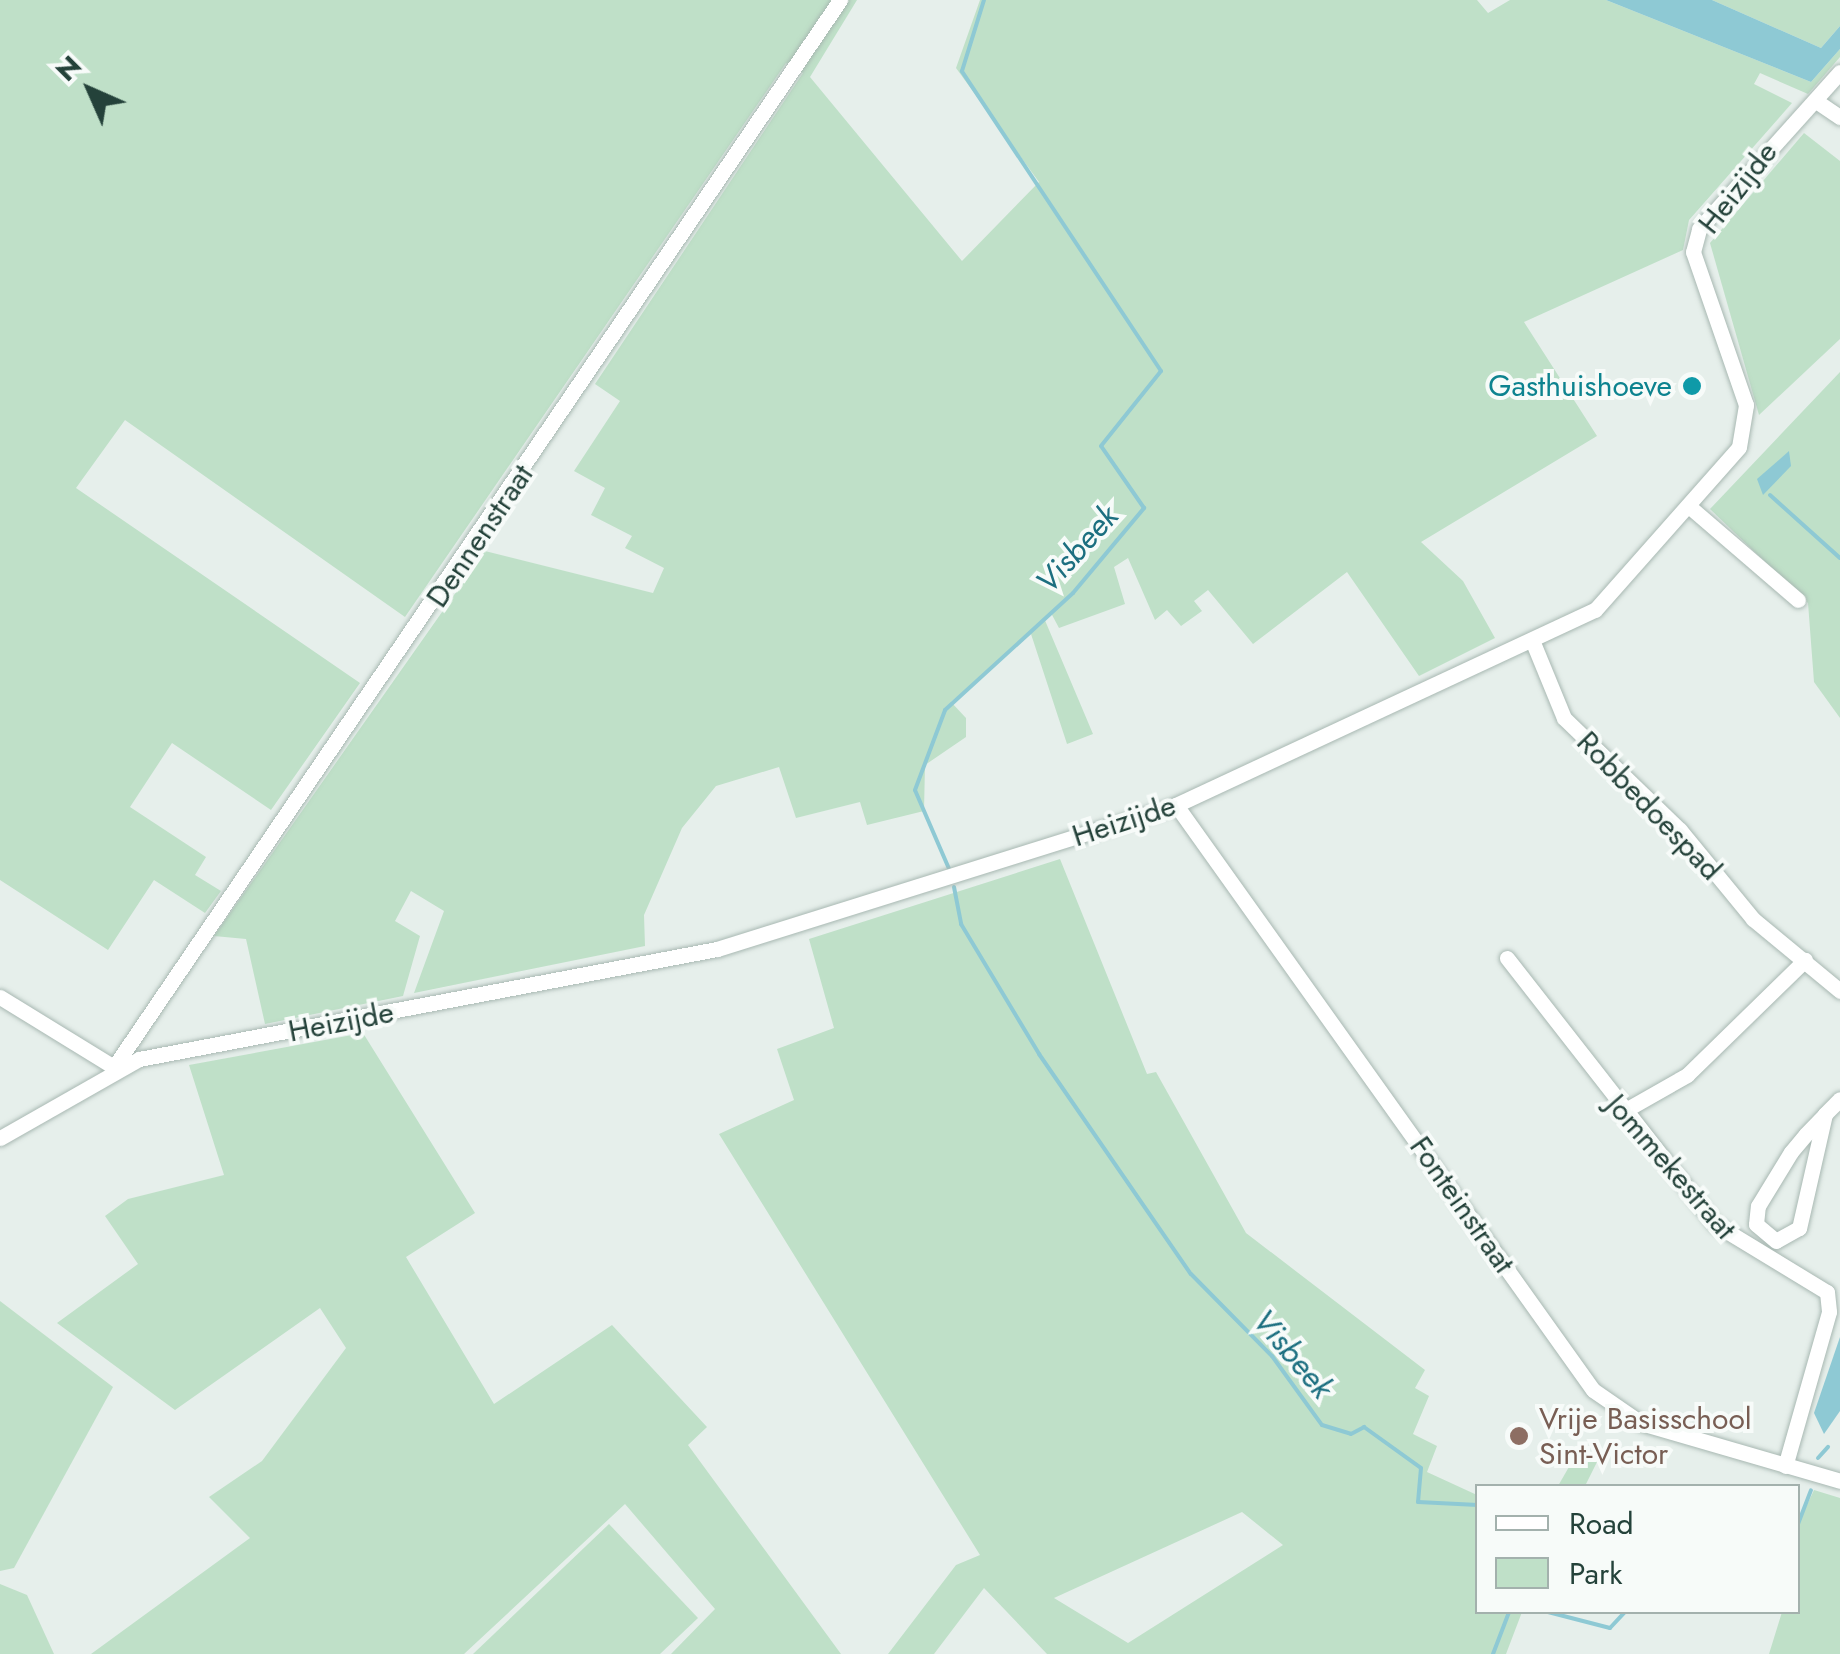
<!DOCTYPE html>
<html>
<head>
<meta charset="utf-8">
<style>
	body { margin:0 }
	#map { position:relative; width:1840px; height:1654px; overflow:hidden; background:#e6efeb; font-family:Jost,sans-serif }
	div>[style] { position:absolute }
	.green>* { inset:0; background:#bfe0c8 }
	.water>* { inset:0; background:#8ec9d4 }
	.stream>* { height:4px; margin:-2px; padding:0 2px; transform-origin:2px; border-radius:2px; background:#8ec9d4 }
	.roads { filter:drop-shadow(0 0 2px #a8b8b2) drop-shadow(0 0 2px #a8b8b2) }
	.street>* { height:15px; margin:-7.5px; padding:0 7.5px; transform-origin:7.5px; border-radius:7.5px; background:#fff }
	.dots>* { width:28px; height:28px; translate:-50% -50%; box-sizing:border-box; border:5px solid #f7fbf9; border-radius:50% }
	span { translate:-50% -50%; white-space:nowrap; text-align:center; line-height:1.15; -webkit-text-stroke:8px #f7fbf9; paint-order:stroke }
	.street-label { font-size:30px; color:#24423a }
	.culture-label { font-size:30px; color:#0d838f }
	.right { translate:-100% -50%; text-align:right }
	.education-label { font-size:30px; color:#785e54 }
	.left { translate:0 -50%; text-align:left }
	.water-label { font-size:32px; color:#1c6f80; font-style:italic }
	.legend { position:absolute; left:1475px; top:1484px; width:325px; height:130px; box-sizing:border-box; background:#f7fbf9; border:2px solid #a3b1ad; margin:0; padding:12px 18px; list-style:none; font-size:30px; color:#24423a }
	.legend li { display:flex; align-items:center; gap:20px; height:50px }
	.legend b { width:50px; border:2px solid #a3b1ad }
	.north { position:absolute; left:40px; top:40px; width:100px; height:100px; -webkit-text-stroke:8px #f7fbf9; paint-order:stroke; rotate:315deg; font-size:28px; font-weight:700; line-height:40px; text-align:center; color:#24423a }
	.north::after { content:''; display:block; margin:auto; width:35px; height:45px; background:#24423a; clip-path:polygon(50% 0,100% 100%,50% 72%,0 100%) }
</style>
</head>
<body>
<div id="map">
	<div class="green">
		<i style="clip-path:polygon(0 0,857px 0,810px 77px,962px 261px,1039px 182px,956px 68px,980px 0,1477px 0,1488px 13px,1510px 0,1606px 0,1811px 82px,1840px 49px,1840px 57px,1808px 94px,1760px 73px,1754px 84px,1792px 103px,1689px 220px,1683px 250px,1524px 322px,1597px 436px,1421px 542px,1463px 581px,1495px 638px,1419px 676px,1347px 572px,1253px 644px,1208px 590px,1194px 601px,1202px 611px,1181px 626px,1167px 610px,1155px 620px,1128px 558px,1114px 567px,1125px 604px,1059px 628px,1051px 613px,1044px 618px,1093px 734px,1067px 744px,1031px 634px,951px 702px,966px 718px,966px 737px,925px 765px,924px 811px,867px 825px,860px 802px,796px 818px,779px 767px,716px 786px,682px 828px,644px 915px,645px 946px,414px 993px,444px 911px,411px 891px,395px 921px,420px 936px,403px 996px,265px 1024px,246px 939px,214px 936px,485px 551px,653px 593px,664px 568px,625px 548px,632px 536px,591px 515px,605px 488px,574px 471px,620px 401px,595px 384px,803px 73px,786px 63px,405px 617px,125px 420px,76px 488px,360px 683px,271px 810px,172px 743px,130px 807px,206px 857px,195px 875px,221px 891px,205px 913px,154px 880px,108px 950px,0 880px)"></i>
		<i style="clip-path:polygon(1712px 0,1840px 0,1840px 26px,1821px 48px)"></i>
		<i style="clip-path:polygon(1804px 133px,1840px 161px,1840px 339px,1759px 415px,1710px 243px)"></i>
		<i style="clip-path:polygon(1840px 372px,1840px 718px,1814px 682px,1808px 603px,1710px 509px)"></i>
		<i style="clip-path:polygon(evenodd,1060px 859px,1147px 1074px,1156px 1072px,1246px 1233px,1425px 1370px,1415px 1388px,1429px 1396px,1413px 1434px,1437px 1446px,1427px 1472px,1477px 1495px,1478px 1612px,1522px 1612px,1506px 1654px,1047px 1654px,984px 1588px,934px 1654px,888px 1654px,956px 1565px,980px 1555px,719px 1134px,794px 1100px,777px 1049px,834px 1028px,809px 939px,1060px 859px,1242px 1512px,1283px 1545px,1128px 1643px,1054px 1598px,1242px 1512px)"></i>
		<i style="clip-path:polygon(363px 1033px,475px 1213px,406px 1257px,494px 1404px,612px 1325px,707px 1427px,688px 1445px,841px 1654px,671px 1654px,715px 1609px,625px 1504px,464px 1654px,91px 1654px,250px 1538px,209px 1497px,262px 1461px,346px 1348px,320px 1308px,175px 1410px,57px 1323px,138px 1264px,105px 1216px,128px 1199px,224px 1175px,189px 1065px)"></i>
		<i style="clip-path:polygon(0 1301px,113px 1387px,14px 1568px,0 1571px)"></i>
		<i style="clip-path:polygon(1581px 1446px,1597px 1462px,1585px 1486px,1558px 1486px)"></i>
		<i style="clip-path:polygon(1814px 1490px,1840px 1498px,1840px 1654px,1769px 1654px,1782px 1612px,1798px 1612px,1798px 1524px)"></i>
		<i style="clip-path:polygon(609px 1524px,698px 1618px,660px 1654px,473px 1654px)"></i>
		<i style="clip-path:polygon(0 1584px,27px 1595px,54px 1654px,0 1654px)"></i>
	</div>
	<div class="water">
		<i style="clip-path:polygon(1606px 0,1712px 0,1821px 48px,1840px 26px,1840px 49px,1811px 82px)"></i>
		<i style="clip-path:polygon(1789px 451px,1791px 466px,1763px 495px,1757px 479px)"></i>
		<i style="clip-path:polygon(1840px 1337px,1840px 1411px,1824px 1434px,1814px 1413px)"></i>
	</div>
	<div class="stream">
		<i style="left:1770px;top:495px;width:94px;rotate:42deg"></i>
		<i style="left:950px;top:871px;width:88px;rotate:-113.4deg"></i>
		<i style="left:915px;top:790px;width:85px;rotate:-69.4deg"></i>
		<i style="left:945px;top:710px;width:173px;rotate:-42.4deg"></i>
		<i style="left:1073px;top:593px;width:111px;rotate:-50.1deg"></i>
		<i style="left:1144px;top:508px;width:75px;rotate:-124.7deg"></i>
		<i style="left:1101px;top:446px;width:96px;rotate:-51.3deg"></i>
		<i style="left:1161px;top:371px;width:360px;rotate:-123.6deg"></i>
		<i style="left:962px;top:71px;width:74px;rotate:-72.8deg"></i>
		<i style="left:954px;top:887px;width:38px;rotate:79deg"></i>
		<i style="left:961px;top:924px;width:152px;rotate:59deg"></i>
		<i style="left:1039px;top:1054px;width:267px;rotate:55.4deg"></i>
		<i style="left:1191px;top:1274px;width:115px;rotate:45.4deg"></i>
		<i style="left:1272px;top:1356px;width:85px;rotate:54.1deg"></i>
		<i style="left:1322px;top:1425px;width:30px;rotate:17deg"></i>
		<i style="left:1351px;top:1434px;width:15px;rotate:-28deg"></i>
		<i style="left:1364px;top:1427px;width:70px;rotate:35.7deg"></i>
		<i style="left:1421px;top:1468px;width:34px;rotate:95deg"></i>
		<i style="left:1418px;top:1502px;width:60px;rotate:2.9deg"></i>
		<i style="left:1818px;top:1458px;width:15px;rotate:-48deg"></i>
		<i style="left:1798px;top:1524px;width:36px;rotate:-69deg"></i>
		<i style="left:1548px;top:1612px;width:64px;rotate:14.5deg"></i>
		<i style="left:1610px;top:1628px;width:22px;rotate:-47deg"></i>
		<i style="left:1493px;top:1654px;width:45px;rotate:-69.1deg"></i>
	</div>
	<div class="roads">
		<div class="street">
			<i style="left:1816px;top:101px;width:29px;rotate:34deg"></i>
			<i style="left:1691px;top:508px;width:141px;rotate:40.7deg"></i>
			<i style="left:1532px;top:640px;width:84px;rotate:67.7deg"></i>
			<i style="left:1564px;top:718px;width:161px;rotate:44deg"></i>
			<i style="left:1680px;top:830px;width:115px;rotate:50.6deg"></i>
			<i style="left:1753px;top:919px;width:113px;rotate:39.6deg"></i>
			<i style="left:1176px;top:805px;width:718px;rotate:54.52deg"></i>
			<i style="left:1593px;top:1390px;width:58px;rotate:34.5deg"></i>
			<i style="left:1641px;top:1423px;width:207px;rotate:16.2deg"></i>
			<i style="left:1507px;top:958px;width:338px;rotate:52deg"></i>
			<i style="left:1715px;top:1224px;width:131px;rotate:31.3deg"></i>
			<i style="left:1827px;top:1292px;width:20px;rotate:84deg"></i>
			<i style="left:1829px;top:1312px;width:160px;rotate:105.9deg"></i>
			<i style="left:0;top:997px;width:134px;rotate:31.6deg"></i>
			<i style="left:114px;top:1067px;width:1291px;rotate:-55.77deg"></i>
			<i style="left:1622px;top:1112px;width:75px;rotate:-29.6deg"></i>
			<i style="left:1687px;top:1075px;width:165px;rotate:-44.3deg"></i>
			<i style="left:1825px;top:1114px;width:117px;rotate:102.8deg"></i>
			<i style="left:1799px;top:1228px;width:26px;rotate:151deg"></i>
			<i style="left:1776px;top:1241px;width:26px;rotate:-140deg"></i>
			<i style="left:1756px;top:1224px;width:18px;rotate:-84deg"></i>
			<i style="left:1758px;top:1206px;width:63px;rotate:-58.6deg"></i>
			<i style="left:1791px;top:1152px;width:23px;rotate:-50deg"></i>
			<i style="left:1806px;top:1134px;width:28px;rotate:-46deg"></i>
			<i style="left:1825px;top:1114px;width:21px;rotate:-45deg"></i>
			<i style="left:0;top:1138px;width:160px;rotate:-29.6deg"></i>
			<i style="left:139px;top:1059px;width:588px;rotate:-10.78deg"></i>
			<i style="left:717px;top:949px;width:481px;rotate:-17.4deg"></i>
			<i style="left:1176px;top:805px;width:462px;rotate:-25deg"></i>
			<i style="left:1595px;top:610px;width:217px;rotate:-48.5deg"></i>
			<i style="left:1739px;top:447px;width:43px;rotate:-80.5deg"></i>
			<i style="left:1746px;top:405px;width:162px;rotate:-109.1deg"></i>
			<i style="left:1693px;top:252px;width:24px;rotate:-75deg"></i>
			<i style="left:1699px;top:229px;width:211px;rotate:-48.1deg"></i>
		</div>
	</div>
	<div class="dots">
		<i style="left:1692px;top:386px;background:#0f9aa8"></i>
		<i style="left:1519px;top:1436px;background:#8d6e63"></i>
	</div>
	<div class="street-label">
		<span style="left:1738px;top:188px;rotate:-52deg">Heizijde</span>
		<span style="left:480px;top:536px;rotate:-56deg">Dennenstraat</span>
		<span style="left:1649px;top:806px;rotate:46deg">Robbedoespad</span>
		<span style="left:1124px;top:821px;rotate:-18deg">Heizijde</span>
		<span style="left:341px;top:1022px;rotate:-11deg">Heizijde</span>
		<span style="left:1671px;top:1167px;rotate:49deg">Jommekestraat</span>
		<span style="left:1462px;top:1205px;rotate:55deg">Fonteinstraat</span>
	</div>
	<div class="culture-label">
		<span class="right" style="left:1672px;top:386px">Gasthuishoeve</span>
	</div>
	<div class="education-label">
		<span class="left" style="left:1539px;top:1436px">Vrije Basisschool<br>Sint-Victor</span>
	</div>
	<div class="water-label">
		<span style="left:1077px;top:549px;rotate:-48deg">Visbeek</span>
		<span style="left:1293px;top:1354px;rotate:50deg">Visbeek</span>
	</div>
	<ul class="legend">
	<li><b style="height:12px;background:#fff"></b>Road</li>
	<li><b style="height:28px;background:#bfe0c8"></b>Park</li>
	</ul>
	<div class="north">N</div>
</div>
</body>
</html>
